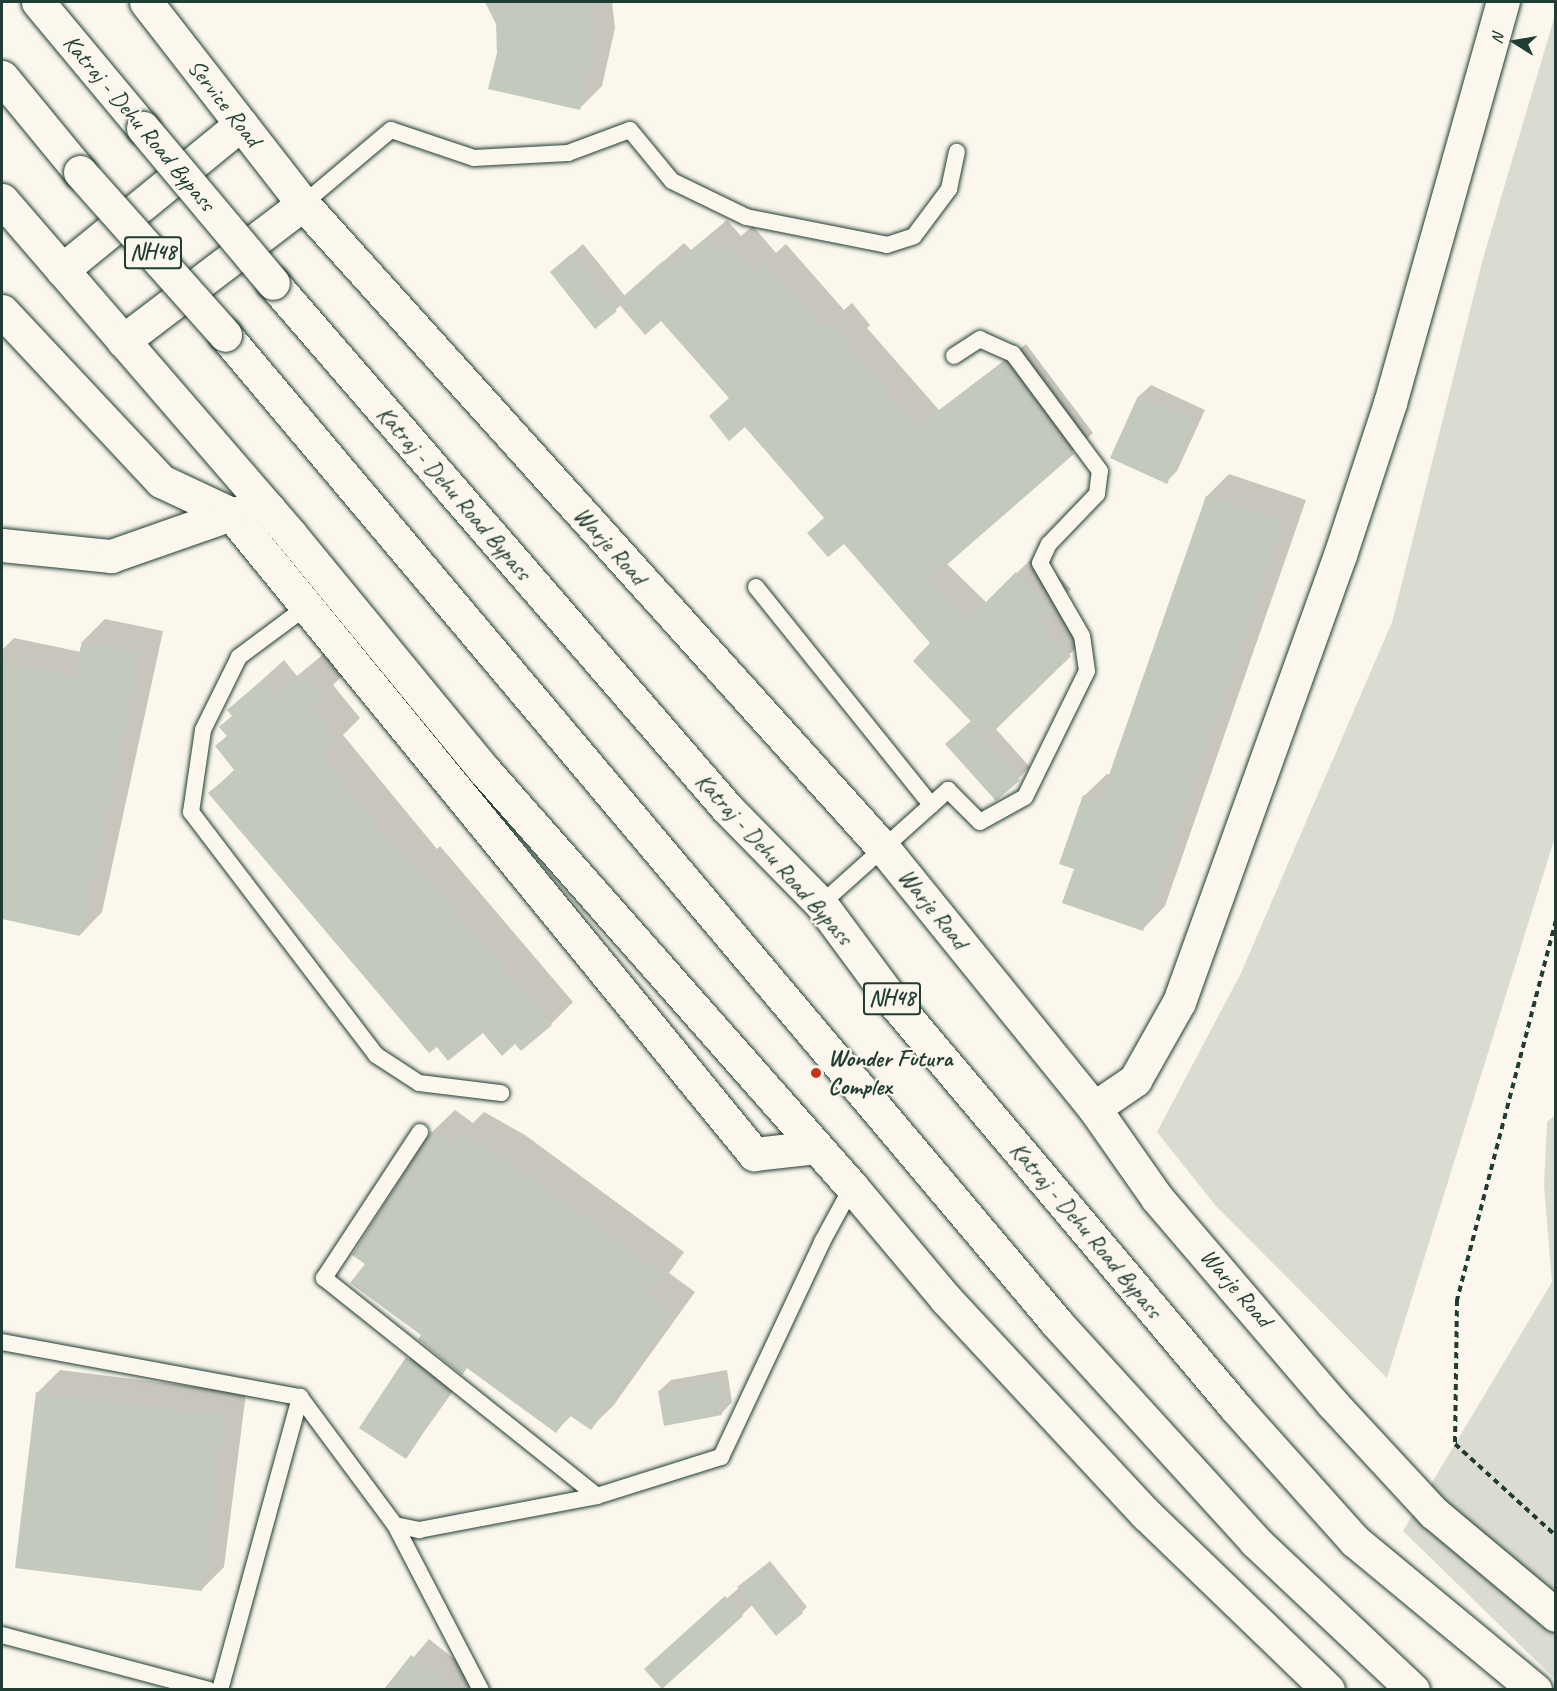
<!DOCTYPE html>
<html>
<head>
<meta charset="utf-8">
<style>
	body { margin:0 }
	#map { position:relative; width:1557px; height:1691px; overflow:hidden; background:#fbf7ec; font-family:Caveat,sans-serif }
	div>[style] { position:absolute }
	.green>* { inset:0; background:#dbdcd1 }
	.shadow>* { inset:0; background:#0003 }
	.building>* { inset:0; background:#c4c9be }
	.path>* { height:4px; margin-top:-2px; transform-origin:0; background:repeating-linear-gradient(90deg,#1f3d34 0 6px,transparent 0 10.5px) }
	.roads { filter:drop-shadow(0 0 2px #1f3d34) drop-shadow(0 0 2px #1f3d34) }
	.lane>* { height:16px; margin:-8px; padding:0 8px; transform-origin:8px; border-radius:8px; background:#fbf7ec }
	.street>* { height:33px; margin:-16.5px; padding:0 16.5px; transform-origin:16.5px; border-radius:16.5px; background:#fbf7ec }
	.secondary>* { height:33px; margin:-16.5px; padding:0 16.5px; transform-origin:16.5px; border-radius:16.5px; background:#fbf7ec }
	.highway>* { height:33px; margin:-16.5px; padding:0 16.5px; transform-origin:16.5px; border-radius:16.5px; background:#fbf7ec }
	.bridges { filter:drop-shadow(0 0 2px #1f3d34) drop-shadow(0 0 2px #1f3d34) }
	.highway-bridge>* { height:33px; margin:-16.5px; padding:0 16.5px; transform-origin:16.5px; border-radius:16.5px; background:#fbf7ec }
	.dots>* { width:16px; height:16px; translate:-50% -50%; box-sizing:border-box; border:3px solid #fbf7ec; border-radius:50% }
	span { translate:-50% -50%; white-space:nowrap; text-align:center; line-height:1.15; -webkit-text-stroke:4.5px #fbf7ec; paint-order:stroke }
	.shield-label span { padding:2px 4px; background:#fbf7ec; border:2px solid; border-radius:4px; -webkit-text-stroke-width:0 }
	.shield-label { font-size:22px; color:#1f3d34; font-weight:700 }
	.street-label { font-size:24px; color:#1f3d34 }
	.poi-label { font-size:24px; color:#1f3d34; font-weight:700 }
	.left { translate:0 -50%; text-align:left }
	.frame { position:absolute; inset:0; border:3px solid #1f3d34; pointer-events:none }
	.north { position:absolute; left:1485px; top:12px; width:60px; height:60px; -webkit-text-stroke:4px #fbf7ec; paint-order:stroke; rotate:281deg; font-size:16px; font-weight:700; line-height:24px; text-align:center; color:#1f3d34 }
	.north::after { content:''; display:block; margin:auto; width:21px; height:27px; background:#1f3d34; clip-path:polygon(50% 0,100% 100%,50% 72%,0 100%) }
</style>
</head>
<body>
<div id="map">
	<div class="green">
		<i style="clip-path:polygon(1555px 15px,1555px 837px,1387px 1378px,1215px 1205px,1157px 1132px,1241px 973px,1392px 622px,1482px 262px)"></i>
		<i style="clip-path:polygon(1555px 1115px,1555px 1679px,1403px 1531px,1552px 1282px,1544px 1185px,1547px 1122px)"></i>
	</div>
	<div class="shadow">
		<i style="clip-path:polygon(487px 2px,612px 2px,615px 28px,602px 86px,580px 108px,498px 53px,497px 23px)"></i>
		<i style="clip-path:polygon(727px 220px,741px 236px,753px 226px,776px 253px,786px 244px,844px 310px,852px 303px,870px 325px,867px 328px,939px 410px,1026px 344px,1093px 433px,946px 563px,987px 603px,1036px 554px,1071px 589px,1058px 603px,1089px 635px,995px 728px,1030px 767px,997px 799px,958px 733px,972px 720px,932px 643px,745px 425px,730px 397px,661px 319px,621px 305px,595px 327px,552px 272px,583px 244px,625px 296px,684px 243px,691px 250px)"></i>
		<i style="clip-path:polygon(1151px 385px,1205px 410px,1177px 471px,1166px 482px,1112px 458px,1139px 396px)"></i>
		<i style="clip-path:polygon(1229px 474px,1306px 500px,1165px 906px,1143px 929px,1076px 868px,1084px 796px,1107px 774px,1111px 775px,1207px 496px)"></i>
		<i style="clip-path:polygon(105px 619px,163px 631px,102px 912px,80px 935px,2px 918px,2px 650px,14px 638px,81px 652px,83px 641px)"></i>
		<i style="clip-path:polygon(326px 652px,344px 674px,333px 685px,360px 718px,343px 735px,437px 849px,440px 846px,573px 1002px,551px 1024px,515px 1042px,483px 1031px,210px 793px,235px 769px,217px 746px,228px 735px,221px 727px,233px 715px,229px 710px,284px 660px,297px 676px)"></i>
		<i style="clip-path:polygon(455px 1110px,473px 1123px,484px 1112px,525px 1135px,684px 1252px,669px 1273px,695px 1292px,613px 1406px,590px 1428px,572px 1415px,556px 1431px,423px 1334px,367px 1264px,354px 1254px,432px 1132px)"></i>
		<i style="clip-path:polygon(418px 1347px,461px 1380px,406px 1457px,362px 1427px)"></i>
		<i style="clip-path:polygon(60px 1370px,246px 1393px,224px 1567px,201px 1590px,38px 1392px)"></i>
		<i style="clip-path:polygon(727px 1370px,732px 1402px,721px 1414px,659px 1391px,671px 1380px)"></i>
		<i style="clip-path:polygon(770px 1561px,807px 1607px,802px 1612px,753px 1604px,742px 1615px,658px 1658px)"></i>
		<i style="clip-path:polygon(429px 1639px,482px 1681px,475px 1690px,386px 1690px)"></i>
	</div>
	<div class="building">
		<i style="clip-path:polygon(485px 2px,589px 2px,593px 52px,580px 110px,488px 89px,497px 53px,496px 24px)"></i>
		<i style="clip-path:polygon(707px 238px,721px 254px,732px 244px,755px 271px,766px 262px,823px 328px,832px 321px,852px 345px,849px 348px,918px 428px,1004px 361px,1074px 454px,927px 582px,967px 621px,1016px 572px,1053px 610px,1039px 623px,1071px 656px,987px 738px,913px 661px,930px 643px,844px 544px,828px 557px,807px 533px,824px 518px,745px 427px,729px 441px,709px 416px,729px 398px,661px 321px,645px 335px,617px 302px,663px 261px,670px 269px)"></i>
		<i style="clip-path:polygon(571px 254px,617px 311px,595px 329px,550px 272px)"></i>
		<i style="clip-path:polygon(1138px 396px,1195px 421px,1167px 484px,1110px 458px)"></i>
		<i style="clip-path:polygon(1206px 496px,1284px 522px,1143px 931px,1062px 903px,1074px 869px,1059px 864px,1083px 795px,1100px 801px)"></i>
		<i style="clip-path:polygon(82px 641px,141px 653px,80px 936px,2px 919px,2px 662px,74px 677px)"></i>
		<i style="clip-path:polygon(303px 673px,323px 697px,311px 707px,339px 741px,321px 757px,414px 870px,417px 867px,552px 1025px,521px 1051px,515px 1044px,502px 1056px,483px 1033px,448px 1061px,437px 1047px,429px 1053px,208px 793px,235px 771px,215px 746px,227px 736px,219px 727px,232px 716px,227px 710px,261px 681px,274px 697px)"></i>
		<i style="clip-path:polygon(969px 723px,1020px 780px,996px 801px,945px 744px)"></i>
		<i style="clip-path:polygon(431px 1131px,450px 1144px,461px 1133px,502px 1157px,663px 1275px,648px 1296px,674px 1315px,591px 1430px,569px 1415px,556px 1433px,467px 1368px,462px 1375px,418px 1339px,421px 1335px,350px 1283px,365px 1264px,352px 1255px)"></i>
		<i style="clip-path:polygon(406px 1357px,450px 1392px,406px 1459px,359px 1428px)"></i>
		<i style="clip-path:polygon(716px 1380px,722px 1415px,664px 1426px,658px 1391px)"></i>
		<i style="clip-path:polygon(36px 1392px,224px 1415px,202px 1591px,15px 1568px)"></i>
		<i style="clip-path:polygon(764px 1566px,803px 1613px,776px 1636px,737px 1587px)"></i>
		<i style="clip-path:polygon(725px 1596px,743px 1616px,662px 1689px,644px 1669px)"></i>
		<i style="clip-path:polygon(411px 1655px,455px 1689px,384px 1689px)"></i>
	</div>
	<div class="path">
		<i style="left:1556px;top:920px;width:393px;rotate:104.6deg"></i>
		<i style="left:1457px;top:1300px;width:144px;rotate:90.8deg"></i>
		<i style="left:1455px;top:1444px;width:137px;rotate:42.3deg"></i>
	</div>
	<div class="roads">
		<div class="lane">
			<i style="left:303px;top:204px;width:115px;rotate:-40.1deg"></i>
			<i style="left:391px;top:130px;width:88px;rotate:18.6deg"></i>
			<i style="left:474px;top:158px;width:94px;rotate:-3deg"></i>
			<i style="left:568px;top:153px;width:66px;rotate:-20.4deg"></i>
			<i style="left:630px;top:130px;width:66px;rotate:50.5deg"></i>
			<i style="left:672px;top:181px;width:82px;rotate:25.9deg"></i>
			<i style="left:746px;top:217px;width:144px;rotate:11.2deg"></i>
			<i style="left:887px;top:245px;width:28px;rotate:-18deg"></i>
			<i style="left:914px;top:236px;width:59px;rotate:-53.3deg"></i>
			<i style="left:949px;top:189px;width:38px;rotate:-78deg"></i>
			<i style="left:756px;top:587px;width:280px;rotate:51.2deg"></i>
			<i style="left:306px;top:607px;width:84px;rotate:143.3deg"></i>
			<i style="left:239px;top:657px;width:81px;rotate:116.3deg"></i>
			<i style="left:203px;top:730px;width:83px;rotate:98.3deg"></i>
			<i style="left:191px;top:812px;width:305px;rotate:52.7deg"></i>
			<i style="left:376px;top:1055px;width:51px;rotate:33.1deg"></i>
			<i style="left:419px;top:1083px;width:83px;rotate:7deg"></i>
			<i style="left:821px;top:904px;width:171px;rotate:-41.9deg"></i>
			<i style="left:948px;top:790px;width:45px;rotate:45deg"></i>
			<i style="left:980px;top:822px;width:51px;rotate:-29.1deg"></i>
			<i style="left:1025px;top:797px;width:140px;rotate:-63.8deg"></i>
			<i style="left:1087px;top:671px;width:35px;rotate:-98deg"></i>
			<i style="left:1082px;top:636px;width:84px;rotate:-119.9deg"></i>
			<i style="left:1040px;top:563px;width:21px;rotate:-65deg"></i>
			<i style="left:1049px;top:544px;width:69px;rotate:-46.2deg"></i>
			<i style="left:1097px;top:494px;width:23px;rotate:-83deg"></i>
			<i style="left:1100px;top:471px;width:146px;rotate:-126.6deg"></i>
			<i style="left:1013px;top:354px;width:36px;rotate:-156deg"></i>
			<i style="left:980px;top:339px;width:31px;rotate:147deg"></i>
			<i style="left:420px;top:1132px;width:175px;rotate:123.3deg"></i>
			<i style="left:324px;top:1278px;width:349px;rotate:38.6deg"></i>
			<i style="left:2px;top:1342px;width:303px;rotate:10.5deg"></i>
			<i style="left:300px;top:1397px;width:159px;rotate:53.4deg"></i>
			<i style="left:395px;top:1525px;width:25px;rotate:12deg"></i>
			<i style="left:419px;top:1530px;width:181px;rotate:-10.8deg"></i>
			<i style="left:597px;top:1496px;width:130px;rotate:-17.5deg"></i>
			<i style="left:721px;top:1457px;width:238px;rotate:-64.8deg"></i>
			<i style="left:822px;top:1242px;width:63px;rotate:-61.4deg"></i>
			<i style="left:395px;top:1525px;width:186px;rotate:62.5deg"></i>
			<i style="left:2px;top:1635px;width:214px;rotate:14.9deg"></i>
			<i style="left:220px;top:1690px;width:304px;rotate:-74.7deg"></i>
		</div>
		<div class="street">
			<i style="left:2px;top:311px;width:233px;rotate:46.9deg"></i>
			<i style="left:161px;top:481px;width:77px;rotate:25.2deg"></i>
			<i style="left:269px;top:509px;width:38px;rotate:173deg"></i>
			<i style="left:231px;top:514px;width:827px;rotate:50.74deg"></i>
			<i style="left:754px;top:1154px;width:62px;rotate:-6.4deg"></i>
			<i style="left:2px;top:545px;width:110px;rotate:5.8deg"></i>
			<i style="left:111px;top:556px;width:127px;rotate:-19.3deg"></i>
		</div>
		<div class="secondary">
			<i style="left:146px;top:2px;width:256px;rotate:52.1deg"></i>
			<i style="left:303px;top:204px;width:870px;rotate:47.98deg"></i>
			<i style="left:885px;top:850px;width:332px;rotate:51deg"></i>
			<i style="left:1094px;top:1108px;width:110px;rotate:55deg"></i>
			<i style="left:1157px;top:1198px;width:270px;rotate:49.5deg"></i>
			<i style="left:1332px;top:1403px;width:150px;rotate:47.2deg"></i>
			<i style="left:1434px;top:1513px;width:159px;rotate:39.9deg"></i>
			<i style="left:2px;top:200px;width:442px;rotate:49.2deg"></i>
			<i style="left:291px;top:535px;width:306px;rotate:50.6deg"></i>
			<i style="left:485px;top:771px;width:555px;rotate:48.58deg"></i>
			<i style="left:852px;top:1187px;width:146px;rotate:50deg"></i>
			<i style="left:946px;top:1299px;width:294px;rotate:47.1deg"></i>
			<i style="left:1146px;top:1514px;width:253px;rotate:44deg"></i>
			<i style="left:62px;top:270px;width:231px;rotate:-39.2deg"></i>
			<i style="left:123px;top:341px;width:226px;rotate:-37.3deg"></i>
			<i style="left:1094px;top:1108px;width:50px;rotate:-34.3deg"></i>
			<i style="left:1135px;top:1080px;width:90px;rotate:-60.6deg"></i>
			<i style="left:1179px;top:1002px;width:475px;rotate:-70.2deg"></i>
			<i style="left:1340px;top:555px;width:160px;rotate:-71.8deg"></i>
			<i style="left:1390px;top:403px;width:417px;rotate:-74.3deg"></i>
		</div>
		<div class="highway">
			<i style="left:38px;top:2px;width:164px;rotate:50.2deg"></i>
			<i style="left:2px;top:77px;width:123px;rotate:50.6deg"></i>
			<i style="left:273px;top:283px;width:694px;rotate:49.15deg"></i>
			<i style="left:727px;top:808px;width:134px;rotate:45.6deg"></i>
			<i style="left:821px;top:904px;width:119px;rotate:53.5deg"></i>
			<i style="left:892px;top:1000px;width:534px;rotate:49.86deg"></i>
			<i style="left:1236px;top:1408px;width:178px;rotate:48.2deg"></i>
			<i style="left:1355px;top:1541px;width:234px;rotate:39.6deg"></i>
			<i style="left:225px;top:335px;width:1290px;rotate:49.9deg"></i>
			<i style="left:1056px;top:1322px;width:296px;rotate:47.7deg"></i>
			<i style="left:1255px;top:1541px;width:217px;rotate:43.3deg"></i>
		</div>
	</div>
	<div class="bridges">
		<div class="highway-bridge">
			<i style="left:143px;top:128px;width:202px;rotate:50deg"></i>
			<i style="left:80px;top:172px;width:218px;rotate:48.3deg"></i>
		</div>
	</div>
	<div class="dots">
		<i style="left:816px;top:1073px;background:#c8321e"></i>
	</div>
	<div class="shield-label">
		<span style="left:153px;top:253px">NH48</span>
		<span style="left:892px;top:999px">NH48</span>
	</div>
	<div class="street-label">
		<span style="left:224px;top:103px;rotate:52deg">Service Road</span>
		<span style="left:139px;top:123px;rotate:50deg">Katraj - Dehu Road Bypass</span>
		<span style="left:454px;top:493px;rotate:49deg">Katraj - Dehu Road Bypass</span>
		<span style="left:610px;top:546px;rotate:48deg">Warje Road</span>
		<span style="left:774px;top:859px;rotate:48deg">Katraj - Dehu Road Bypass</span>
		<span style="left:933px;top:909px;rotate:51deg">Warje Road</span>
		<span style="left:1086px;top:1230px;rotate:50deg">Katraj - Dehu Road Bypass</span>
		<span style="left:1236px;top:1288px;rotate:49deg">Warje Road</span>
	</div>
	<div class="poi-label">
		<span class="left" style="left:828px;top:1073px">Wonder Futura<br>Complex</span>
	</div>
	<div class="frame"></div>
	<div class="north">N</div>
</div>
</body>
</html>
